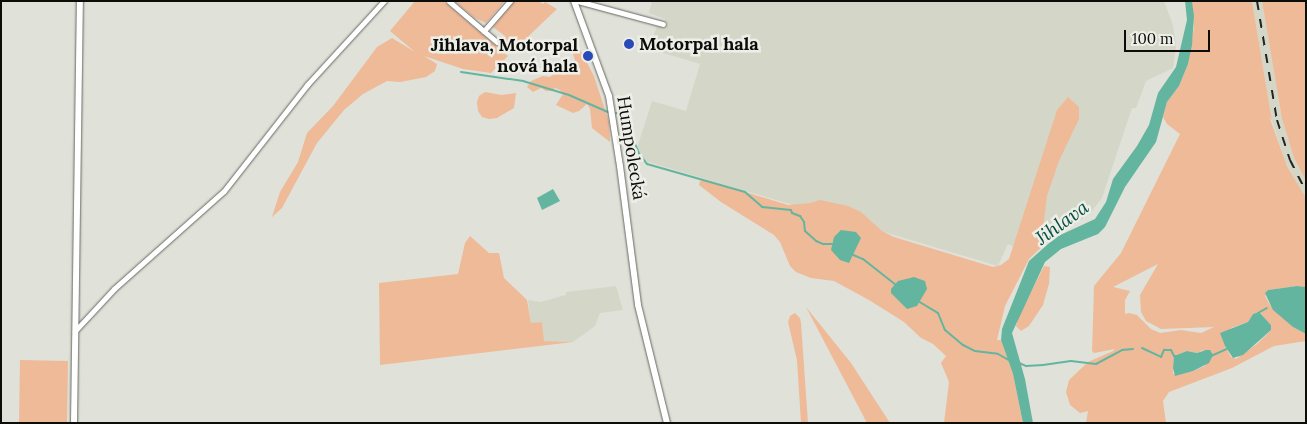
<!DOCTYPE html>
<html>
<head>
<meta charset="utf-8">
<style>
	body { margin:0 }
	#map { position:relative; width:1307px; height:424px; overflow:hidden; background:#e0e1d9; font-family:Lora,serif }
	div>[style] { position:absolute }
	.built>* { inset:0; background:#d4d7c8 }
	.green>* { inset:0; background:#efba98 }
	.water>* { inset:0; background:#64b5a0 }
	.stream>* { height:2px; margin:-1px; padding:0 1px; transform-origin:1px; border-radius:1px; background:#64b5a0 }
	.roads { filter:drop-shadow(0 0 1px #676861) drop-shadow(0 0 1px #676861) }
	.minor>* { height:4.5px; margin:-2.25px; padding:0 2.25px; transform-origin:2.25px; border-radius:2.25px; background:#fff }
	.tertiary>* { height:5.5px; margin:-2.75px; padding:0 2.75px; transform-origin:2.75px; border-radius:2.75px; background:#fff }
	.secondary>* { height:6px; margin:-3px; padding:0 3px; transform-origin:3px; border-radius:3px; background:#fff }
	.rail>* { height:2px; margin-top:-1px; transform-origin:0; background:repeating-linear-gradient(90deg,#23231f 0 9px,transparent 0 18px) }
	.dots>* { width:14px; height:14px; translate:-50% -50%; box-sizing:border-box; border:2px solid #edeee7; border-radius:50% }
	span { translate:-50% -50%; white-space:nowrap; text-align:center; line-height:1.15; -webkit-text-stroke:5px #edeee7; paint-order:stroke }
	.poi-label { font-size:18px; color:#0c0c09; font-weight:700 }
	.left { translate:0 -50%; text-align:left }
	.right { translate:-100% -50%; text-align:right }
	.street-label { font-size:18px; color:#0c0c09 }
	.water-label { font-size:19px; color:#044f41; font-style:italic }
	.frame { position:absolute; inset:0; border:2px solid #0c0c09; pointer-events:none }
	.scale { position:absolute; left:1124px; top:30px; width:86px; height:22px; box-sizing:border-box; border:2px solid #0c0c09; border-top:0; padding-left:6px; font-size:15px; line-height:18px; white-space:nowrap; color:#0c0c09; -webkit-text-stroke:4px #edeee7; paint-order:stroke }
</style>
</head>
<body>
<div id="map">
	<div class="built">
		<i style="clip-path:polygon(652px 1px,1164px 1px,1173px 25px,1176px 47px,1173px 68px,1146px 81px,1136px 108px,1132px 108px,1102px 198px,1092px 211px,1077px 223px,1052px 234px,1029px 254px,1008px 244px,998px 266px,645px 161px,637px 148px,652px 101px,686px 111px,700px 64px,650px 49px,657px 25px,663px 27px,665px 19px,649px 13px)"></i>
		<i style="clip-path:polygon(1252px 1px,1262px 1px,1282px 119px,1294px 158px,1306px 181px,1306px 200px,1285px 161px,1272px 121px)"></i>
		<i style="clip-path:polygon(616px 286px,623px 310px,600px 313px,595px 326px,573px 342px,544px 341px,531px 324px,528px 300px,540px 302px,566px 295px,566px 292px)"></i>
	</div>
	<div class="green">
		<i style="clip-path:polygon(415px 1px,443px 1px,508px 56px,491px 73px,463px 69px,424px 56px,437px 64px,435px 71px,426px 77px,400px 82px,387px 81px,363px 94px,344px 110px,317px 143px,282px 208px,272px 217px,280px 192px,298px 162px,307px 133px,333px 106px,377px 47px,392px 38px,415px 52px,390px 31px)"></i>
		<i style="clip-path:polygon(454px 1px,505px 1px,486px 23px,475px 18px)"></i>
		<i style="clip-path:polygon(515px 1px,538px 1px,543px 4px,545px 2px,557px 9px,514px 50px,502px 40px,505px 36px,493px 27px)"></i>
		<i style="clip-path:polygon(evenodd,1192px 1px,1252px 1px,1272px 121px,1269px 116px,1287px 166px,1306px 198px,1306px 287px,1297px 286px,1268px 290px,1265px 296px,1270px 305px,1293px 327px,1306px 334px,1306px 341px,1274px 346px,1232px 368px,1169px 392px,1163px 401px,1166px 423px,1086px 423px,1088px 411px,1080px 413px,1070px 405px,1066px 392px,1069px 380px,1088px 362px,1113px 351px,1115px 349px,1094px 353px,1092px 351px,1094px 286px,1121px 253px,1180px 134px,1167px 124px,1163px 117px,1167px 102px,1179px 86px,1188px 64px,1194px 28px,1192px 1px,1158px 264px,1140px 295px,1141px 312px,1146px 321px,1161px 329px,1214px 327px,1201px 333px,1181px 330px,1160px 333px,1151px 329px,1137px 315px,1129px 313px,1125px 314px,1125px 300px,1130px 291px,1113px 287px,1158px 264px,1192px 1px,1259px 312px,1271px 325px,1271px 330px,1257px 344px,1236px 359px,1231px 357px,1225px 346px,1231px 328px,1248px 322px,1253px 314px,1259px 312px,1192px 1px,1203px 350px,1205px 366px,1193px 371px,1173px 374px,1174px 356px,1187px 351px,1197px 353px,1203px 350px)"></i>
		<i style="clip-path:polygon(1262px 1px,1306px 1px,1306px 181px,1294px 158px,1282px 119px)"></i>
		<i style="clip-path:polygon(570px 38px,575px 40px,594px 76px,609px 122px,610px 142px,592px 128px,590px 109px,587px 104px,579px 111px,573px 113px,556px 105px,563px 94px,560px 90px,555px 88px,551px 91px,546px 91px,541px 88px,533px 92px,527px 87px,531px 81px,543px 76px,550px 77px,575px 60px,569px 43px)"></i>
		<i style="clip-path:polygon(485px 92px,502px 95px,516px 93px,514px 108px,497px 118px,489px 119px,482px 117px,478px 111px,477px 102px,479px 96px)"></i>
		<i style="clip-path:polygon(1068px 97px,1079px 107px,1079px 119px,1059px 161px,1047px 196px,1042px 237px,1047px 242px,1029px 259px,1005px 306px,997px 340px,1001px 340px,1013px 374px,1023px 423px,944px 423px,949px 382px,941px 363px,946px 356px,933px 344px,921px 338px,904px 322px,869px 300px,834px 281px,811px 278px,796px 272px,790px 266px,780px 242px,774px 235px,721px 202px,699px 185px,700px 181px,706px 180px,788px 205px,810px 203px,820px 200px,848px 206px,861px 212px,882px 231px,894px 237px,993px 267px,1001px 265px,1009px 259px,1057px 110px)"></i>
		<i style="clip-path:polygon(470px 236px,489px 253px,499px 253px,504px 278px,527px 300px,531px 323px,542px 322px,544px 341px,573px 342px,380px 365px,379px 283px,458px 274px,465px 243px)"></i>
		<i style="clip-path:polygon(1044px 266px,1050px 267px,1049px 284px,1043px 305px,1029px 326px,1021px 331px,1016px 326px,1019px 316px)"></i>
		<i style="clip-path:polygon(806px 307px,851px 363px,890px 423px,867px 423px)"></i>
		<i style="clip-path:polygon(795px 313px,800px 318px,801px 323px,808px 423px,801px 423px,797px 360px,788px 322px,790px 316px)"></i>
		<i style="clip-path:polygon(20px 360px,68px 361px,67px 423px,19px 423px)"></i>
	</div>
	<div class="water">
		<i style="clip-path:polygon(1185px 1px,1192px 1px,1194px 16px,1192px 45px,1188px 64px,1179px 86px,1167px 102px,1156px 142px,1125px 187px,1105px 227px,1098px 234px,1061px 249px,1045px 262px,1012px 333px,1025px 379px,1033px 423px,1023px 423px,1013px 374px,1001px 340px,1002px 329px,1029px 261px,1056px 237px,1095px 219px,1106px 202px,1113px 179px,1137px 146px,1149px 125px,1158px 93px,1176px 67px,1187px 20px)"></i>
		<i style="clip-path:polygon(553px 189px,560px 201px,542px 210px,537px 198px)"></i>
		<i style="clip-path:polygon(841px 230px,856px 232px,861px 238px,849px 263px,840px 260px,831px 250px,834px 237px)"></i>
		<i style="clip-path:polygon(914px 277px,925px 281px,927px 289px,917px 306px,907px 309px,891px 293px,891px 289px,898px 281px)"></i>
		<i style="clip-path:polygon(1297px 286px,1306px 287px,1306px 334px,1293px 327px,1273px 310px,1265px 293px,1268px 290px)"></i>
		<i style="clip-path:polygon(1259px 312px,1271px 325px,1271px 330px,1243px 355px,1233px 358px,1225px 346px,1220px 333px,1248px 322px,1253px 314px)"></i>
		<i style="clip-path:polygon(1206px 350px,1210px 350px,1213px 355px,1209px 363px,1193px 371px,1175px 376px,1173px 368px,1174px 356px,1187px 351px,1197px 353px)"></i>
	</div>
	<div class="stream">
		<i style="left:461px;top:72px;width:63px;rotate:8.3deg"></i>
		<i style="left:523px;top:81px;width:48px;rotate:16.9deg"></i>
		<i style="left:569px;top:95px;width:43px;rotate:23.6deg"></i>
		<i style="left:616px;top:113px;width:5px;rotate:11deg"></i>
		<i style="left:621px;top:114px;width:5px;rotate:53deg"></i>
		<i style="left:624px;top:118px;width:39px;rotate:67deg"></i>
		<i style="left:639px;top:154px;width:13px;rotate:51deg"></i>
		<i style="left:647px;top:164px;width:102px;rotate:15.9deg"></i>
		<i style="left:745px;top:192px;width:23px;rotate:41deg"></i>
		<i style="left:762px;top:207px;width:29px;rotate:6deg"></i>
		<i style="left:791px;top:210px;width:3px;rotate:72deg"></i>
		<i style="left:792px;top:213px;width:9px;rotate:21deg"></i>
		<i style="left:800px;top:216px;width:7px;rotate:56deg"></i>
		<i style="left:804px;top:222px;width:9px;rotate:84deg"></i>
		<i style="left:805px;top:231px;width:15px;rotate:42deg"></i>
		<i style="left:816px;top:241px;width:8px;rotate:23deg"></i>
		<i style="left:823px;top:244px;width:11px"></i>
		<i style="left:851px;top:254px;width:13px;rotate:23deg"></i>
		<i style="left:863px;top:259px;width:42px;rotate:38.2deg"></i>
		<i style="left:918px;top:301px;width:23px;rotate:31deg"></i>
		<i style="left:938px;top:313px;width:18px;rotate:68deg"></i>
		<i style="left:945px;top:330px;width:23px;rotate:40deg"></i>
		<i style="left:963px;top:345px;width:13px;rotate:27deg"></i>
		<i style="left:975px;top:351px;width:23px;rotate:7deg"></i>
		<i style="left:998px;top:354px;width:13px;rotate:29deg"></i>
		<i style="left:1258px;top:313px;width:10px;rotate:-29deg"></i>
		<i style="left:1142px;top:348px;width:21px;rotate:25deg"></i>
		<i style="left:1161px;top:357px;width:8px;rotate:-67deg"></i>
		<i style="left:1164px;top:350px;width:7px"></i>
		<i style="left:1171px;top:350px;width:7px;rotate:63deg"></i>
		<i style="left:1174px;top:356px;width:3px"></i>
		<i style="left:1211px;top:356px;width:17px;rotate:-24deg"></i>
		<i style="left:1019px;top:363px;width:8px;rotate:23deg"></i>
		<i style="left:1026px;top:366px;width:17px;rotate:-3deg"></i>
		<i style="left:1043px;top:365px;width:28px;rotate:-8deg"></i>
		<i style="left:1071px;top:361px;width:25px;rotate:7deg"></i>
		<i style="left:1096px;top:364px;width:30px;rotate:-28deg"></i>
		<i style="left:1122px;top:350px;width:11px;rotate:-5deg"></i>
	</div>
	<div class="roads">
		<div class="minor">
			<i style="left:449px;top:1px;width:46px;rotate:40.6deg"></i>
			<i style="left:484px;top:31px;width:40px;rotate:-49deg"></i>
			<i style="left:578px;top:1px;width:88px;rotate:15.1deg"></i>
			<i style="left:484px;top:31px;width:17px;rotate:40deg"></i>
			<i style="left:76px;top:330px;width:56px;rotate:-47.2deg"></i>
			<i style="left:114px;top:289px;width:147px;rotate:-41.7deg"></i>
			<i style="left:224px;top:191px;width:135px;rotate:-51.9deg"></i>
			<i style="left:307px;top:85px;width:114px;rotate:-47.5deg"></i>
		</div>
		<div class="tertiary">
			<i style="left:74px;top:423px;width:422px;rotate:-89.2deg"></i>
		</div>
		<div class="secondary">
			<i style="left:574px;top:1px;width:101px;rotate:69.8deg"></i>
			<i style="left:609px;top:96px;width:71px;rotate:81.1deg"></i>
			<i style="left:620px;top:166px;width:140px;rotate:82.6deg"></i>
			<i style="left:638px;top:305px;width:122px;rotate:76.2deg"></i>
		</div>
	</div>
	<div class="rail">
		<i style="left:1257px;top:1px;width:121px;rotate:80.5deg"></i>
		<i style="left:1277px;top:120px;width:42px;rotate:72deg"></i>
		<i style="left:1290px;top:160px;width:35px;rotate:63deg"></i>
	</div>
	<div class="dots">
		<i style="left:629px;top:44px;background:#294bba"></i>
		<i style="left:588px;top:56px;background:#294bba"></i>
	</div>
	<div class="poi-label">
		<span class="left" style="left:639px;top:44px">Motorpal hala</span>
		<span class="right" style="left:578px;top:56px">Jihlava, Motorpal<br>nová hala</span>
	</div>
	<div class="street-label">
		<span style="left:631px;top:148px;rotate:81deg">Humpolecká</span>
	</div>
	<div class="water-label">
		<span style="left:1062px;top:223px;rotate:-36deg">Jihlava</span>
	</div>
	<div class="frame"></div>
	<div class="scale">100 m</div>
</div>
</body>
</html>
